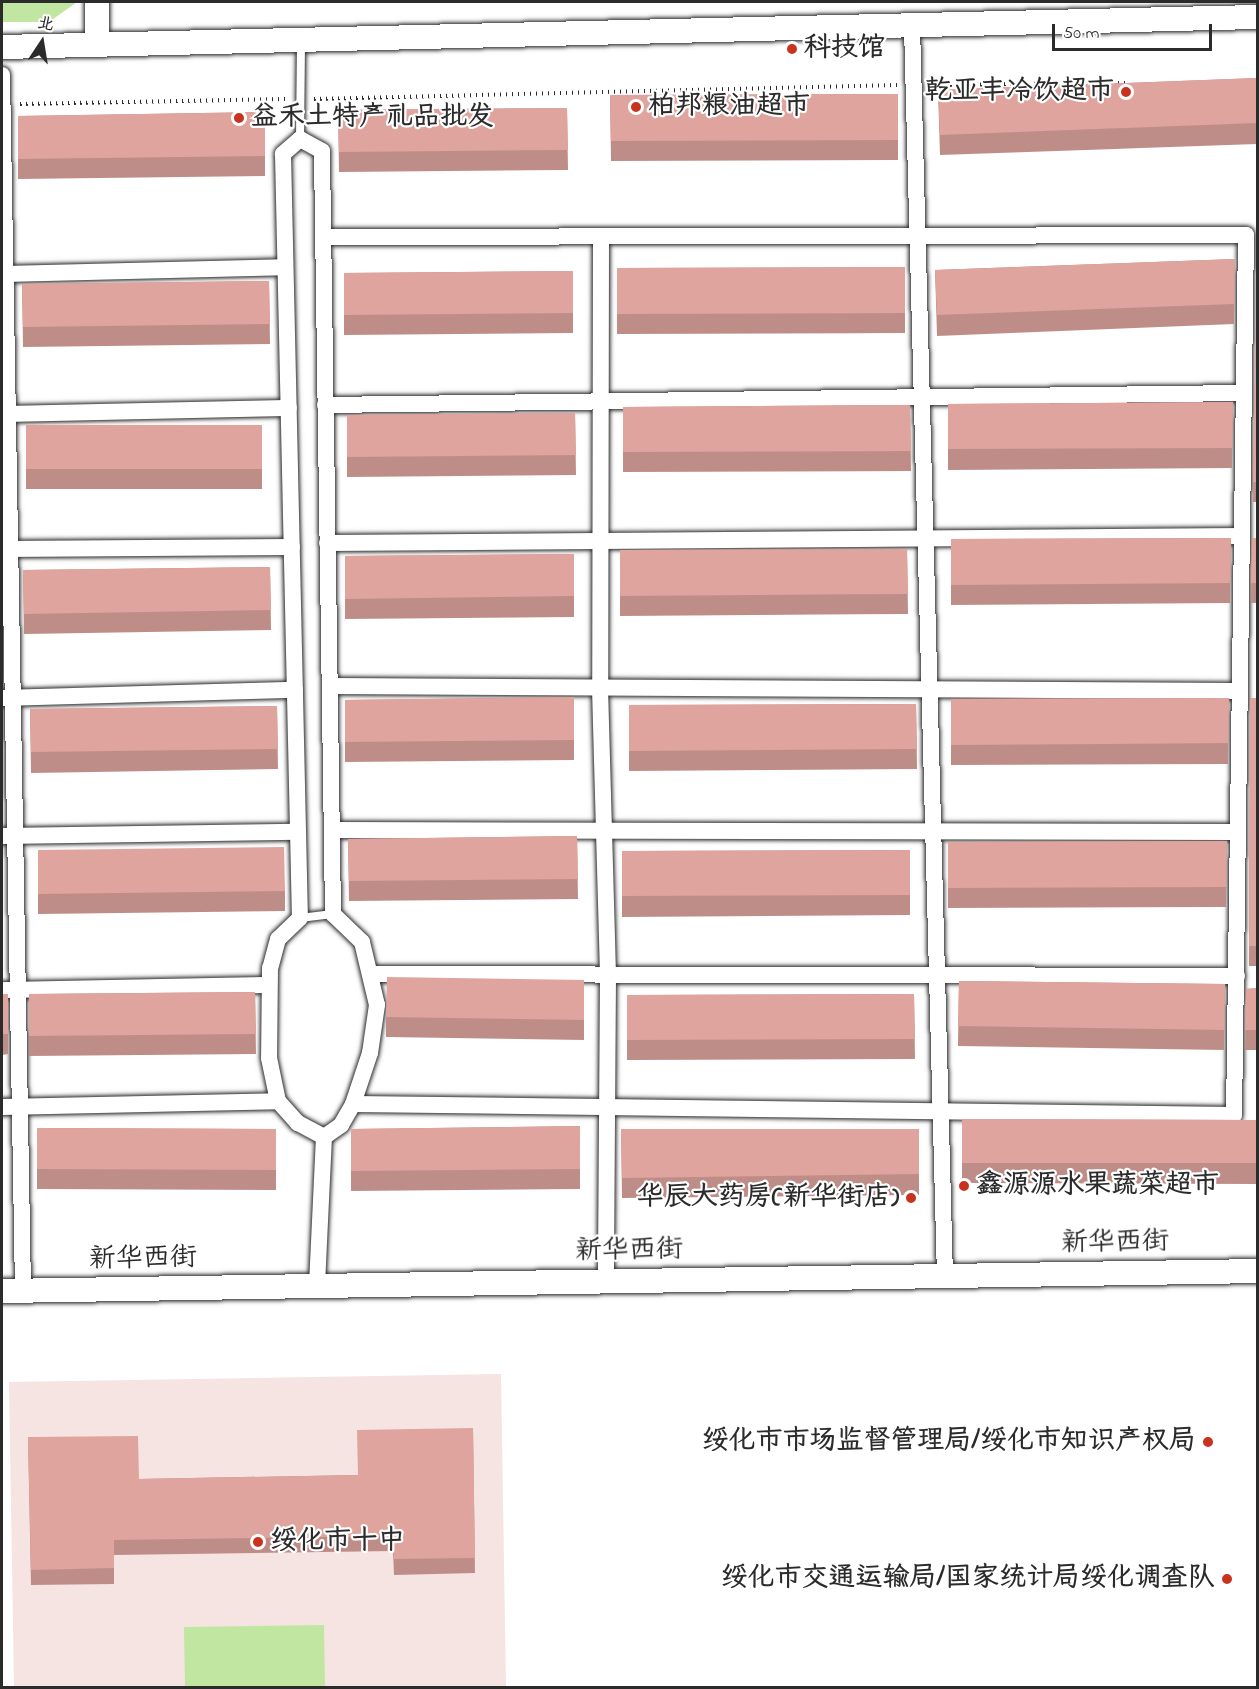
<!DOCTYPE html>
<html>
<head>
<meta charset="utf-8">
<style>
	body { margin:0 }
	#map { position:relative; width:1259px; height:1689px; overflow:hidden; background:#fff; font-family:"Indie Flower","LXGW WenKai TC",sans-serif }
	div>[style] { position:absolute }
	.built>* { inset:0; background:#f5e4e2 }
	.green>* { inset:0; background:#c0e6a1 }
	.path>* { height:4px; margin-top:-2px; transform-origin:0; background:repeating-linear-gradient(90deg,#2b2b2b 0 1.5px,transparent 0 6px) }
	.roads { filter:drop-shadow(0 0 2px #2b2b2b) drop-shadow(0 0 2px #2b2b2b) }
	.lane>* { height:8px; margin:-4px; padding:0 4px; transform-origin:4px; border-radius:4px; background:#fff }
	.street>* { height:16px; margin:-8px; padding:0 8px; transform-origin:8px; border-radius:8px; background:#fff }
	.secondary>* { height:24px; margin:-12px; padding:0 12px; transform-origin:12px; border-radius:12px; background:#fff }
	.wall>* { inset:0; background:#bf8d87 }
	.building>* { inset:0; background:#dea49d }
	.dots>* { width:16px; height:16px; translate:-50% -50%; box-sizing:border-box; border:3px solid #fff; border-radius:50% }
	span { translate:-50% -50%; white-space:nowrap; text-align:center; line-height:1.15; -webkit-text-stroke:4.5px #fff; paint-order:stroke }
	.poi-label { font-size:27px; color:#2b2b2b; font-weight:700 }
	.left { translate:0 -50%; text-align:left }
	.right { translate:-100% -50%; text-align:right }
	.street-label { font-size:27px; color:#2b2b2b }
	.frame { position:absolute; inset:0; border:3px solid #2b2b2b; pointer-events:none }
	.north { position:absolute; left:12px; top:12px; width:60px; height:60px; -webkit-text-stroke:4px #fff; paint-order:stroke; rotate:12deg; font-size:16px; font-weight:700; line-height:24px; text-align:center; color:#2b2b2b }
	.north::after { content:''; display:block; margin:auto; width:21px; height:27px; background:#2b2b2b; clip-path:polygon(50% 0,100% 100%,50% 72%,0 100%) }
	.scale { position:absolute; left:1052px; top:24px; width:160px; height:27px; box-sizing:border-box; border:3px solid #2b2b2b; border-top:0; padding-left:8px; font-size:18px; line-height:21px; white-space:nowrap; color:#2b2b2b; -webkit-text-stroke:4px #fff; paint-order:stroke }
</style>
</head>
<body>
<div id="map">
	<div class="built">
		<i style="clip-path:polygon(501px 1374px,506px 1687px,14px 1687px,9px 1382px)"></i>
	</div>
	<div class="green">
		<i style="clip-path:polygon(2px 2px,77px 2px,49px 22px,2px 22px)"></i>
		<i style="clip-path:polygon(324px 1625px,325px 1687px,185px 1687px,184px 1627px)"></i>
	</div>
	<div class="path">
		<i style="left:932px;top:85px;width:194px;rotate:-0.6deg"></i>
		<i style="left:314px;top:99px;width:584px;rotate:-1.37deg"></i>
		<i style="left:20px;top:104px;width:266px;rotate:-1.1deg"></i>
	</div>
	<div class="roads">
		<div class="lane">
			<i style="left:300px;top:139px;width:97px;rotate:-89.4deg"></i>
			<i style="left:300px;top:918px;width:33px;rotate:-7deg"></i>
		</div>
		<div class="street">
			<i style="left:912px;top:26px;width:1249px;rotate:88.49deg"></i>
			<i style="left:2px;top:75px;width:1216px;rotate:89.01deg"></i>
			<i style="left:601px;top:236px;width:452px;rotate:90.1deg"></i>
			<i style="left:600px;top:688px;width:289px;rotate:88.4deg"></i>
			<i style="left:608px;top:977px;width:304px;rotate:90.4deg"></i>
			<i style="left:323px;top:237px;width:923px;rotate:-0.12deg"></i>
			<i style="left:1246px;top:235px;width:880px;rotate:90.78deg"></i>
			<i style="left:1234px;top:1115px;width:881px;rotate:-179.28deg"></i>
			<i style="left:2px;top:274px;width:283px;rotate:-1.4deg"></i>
			<i style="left:325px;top:405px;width:918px;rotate:-0.75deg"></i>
			<i style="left:2px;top:414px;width:287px;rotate:-1.2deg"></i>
			<i style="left:327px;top:543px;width:914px;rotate:-0.44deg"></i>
			<i style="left:2px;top:549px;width:290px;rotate:-0.4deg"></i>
			<i style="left:330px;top:686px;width:909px;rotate:0.32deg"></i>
			<i style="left:2px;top:698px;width:293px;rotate:-1.6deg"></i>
			<i style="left:332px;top:830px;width:905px;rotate:0.13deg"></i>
			<i style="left:2px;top:836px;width:296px;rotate:-0.8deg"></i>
			<i style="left:371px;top:974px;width:866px;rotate:0.13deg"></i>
			<i style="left:2px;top:990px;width:267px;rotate:-1.1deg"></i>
			<i style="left:2px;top:1107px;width:276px;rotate:-1.2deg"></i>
			<i style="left:317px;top:1285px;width:148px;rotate:-87.3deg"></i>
			<i style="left:324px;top:1137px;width:21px;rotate:-35deg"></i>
			<i style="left:341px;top:1125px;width:24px;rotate:-60deg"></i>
			<i style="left:353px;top:1104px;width:54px;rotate:-71.6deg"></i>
			<i style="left:370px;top:1053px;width:49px;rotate:-81.7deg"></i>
			<i style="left:377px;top:1005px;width:65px;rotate:-103.4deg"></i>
			<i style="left:362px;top:942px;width:40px;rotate:-136deg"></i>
			<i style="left:333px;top:914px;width:763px;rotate:-90.83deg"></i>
			<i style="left:322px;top:151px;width:25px;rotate:-151deg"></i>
			<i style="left:300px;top:139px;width:23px;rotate:139deg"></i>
			<i style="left:283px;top:154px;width:764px;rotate:88.73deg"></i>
			<i style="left:300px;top:918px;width:30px;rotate:136deg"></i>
			<i style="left:278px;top:939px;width:30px;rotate:105deg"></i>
			<i style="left:270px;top:968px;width:90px;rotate:90.6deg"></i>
			<i style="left:269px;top:1058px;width:44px;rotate:78.2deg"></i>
			<i style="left:278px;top:1101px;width:30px;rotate:48deg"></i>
			<i style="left:298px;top:1123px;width:30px;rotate:28deg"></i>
		</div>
		<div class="secondary">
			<i style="left:97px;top:2px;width:42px;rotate:90deg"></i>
			<i style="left:2px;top:47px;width:1256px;rotate:-1.37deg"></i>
			<i style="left:2px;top:1291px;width:1256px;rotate:-0.91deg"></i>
		</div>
	</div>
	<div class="wall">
		<i style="clip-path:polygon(1257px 78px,1257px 144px,940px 155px,938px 90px)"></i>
		<i style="clip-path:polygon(898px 94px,898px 160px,611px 161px,610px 95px)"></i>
		<i style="clip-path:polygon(567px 108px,568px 170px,339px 172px,338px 110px)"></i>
		<i style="clip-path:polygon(265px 112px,265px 176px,18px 179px,18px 116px)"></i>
		<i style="clip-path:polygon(1235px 259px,1234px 324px,937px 336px,935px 270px)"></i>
		<i style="clip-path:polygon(1257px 264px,1257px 502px,1253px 502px)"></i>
		<i style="clip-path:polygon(905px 267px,905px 333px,617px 334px,617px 268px)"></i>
		<i style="clip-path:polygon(573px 271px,573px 333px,344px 335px,344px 273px)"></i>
		<i style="clip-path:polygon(269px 281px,270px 344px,23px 347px,22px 284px)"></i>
		<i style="clip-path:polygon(1233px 402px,1232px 468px,948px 470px,948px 404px)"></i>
		<i style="clip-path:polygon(910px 405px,911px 471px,623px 472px,623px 407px)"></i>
		<i style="clip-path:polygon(575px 413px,576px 475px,347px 477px,347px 415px)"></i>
		<i style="clip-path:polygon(26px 425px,262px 425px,262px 489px,26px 489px)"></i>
		<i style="clip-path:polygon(1231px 538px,1230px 603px,951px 605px,951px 539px)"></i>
		<i style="clip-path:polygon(1252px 538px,1257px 538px,1257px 603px,1251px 603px)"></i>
		<i style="clip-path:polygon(907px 549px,908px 614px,620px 616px,620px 550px)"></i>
		<i style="clip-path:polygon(574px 554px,574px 617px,345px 619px,345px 556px)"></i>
		<i style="clip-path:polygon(270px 567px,271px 630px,24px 634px,23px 570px)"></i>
		<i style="clip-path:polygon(574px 697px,574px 760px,345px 762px,345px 700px)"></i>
		<i style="clip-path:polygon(1229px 698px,1228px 764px,951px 765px,951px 699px)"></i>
		<i style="clip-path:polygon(1250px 698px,1257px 698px,1257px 966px,1249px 966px)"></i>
		<i style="clip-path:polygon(916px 704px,917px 769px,629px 771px,629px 705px)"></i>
		<i style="clip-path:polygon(277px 706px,278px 769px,31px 773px,30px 709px)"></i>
		<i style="clip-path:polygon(577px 836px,578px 899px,349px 901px,348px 839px)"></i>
		<i style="clip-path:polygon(1227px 841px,1226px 907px,948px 908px,948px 842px)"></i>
		<i style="clip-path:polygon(38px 850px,285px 891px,285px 911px,38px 914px)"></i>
		<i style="clip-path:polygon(910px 850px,910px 915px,622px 917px,622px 851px)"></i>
		<i style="clip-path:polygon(584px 980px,584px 1040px,386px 1037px,386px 1017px)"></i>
		<i style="clip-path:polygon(959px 981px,1225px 984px,1224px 1050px,958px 1046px)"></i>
		<i style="clip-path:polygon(1257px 988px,1257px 1184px,962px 1183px,962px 1119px,1257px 1120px,1256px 1050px,1245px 1050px,1246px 989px)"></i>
		<i style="clip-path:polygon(2px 990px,2px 994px,8px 994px,8px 1054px,2px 1055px)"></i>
		<i style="clip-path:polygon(255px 992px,256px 1054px,29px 1056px,29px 994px)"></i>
		<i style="clip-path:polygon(914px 994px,915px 1059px,627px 1060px,627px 995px)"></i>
		<i style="clip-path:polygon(580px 1126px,580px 1189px,351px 1191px,351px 1129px)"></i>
		<i style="clip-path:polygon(37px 1128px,276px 1129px,276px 1190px,37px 1189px)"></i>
		<i style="clip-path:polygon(621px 1129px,919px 1129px,919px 1195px,622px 1198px)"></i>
		<i style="clip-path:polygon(473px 1428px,475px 1573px,394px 1575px,393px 1551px,114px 1555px,114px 1584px,31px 1585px,28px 1437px,139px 1479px,358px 1475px)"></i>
	</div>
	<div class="building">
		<i style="clip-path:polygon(1257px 78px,1257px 123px,940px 135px,938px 90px)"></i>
		<i style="clip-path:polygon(898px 94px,898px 140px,611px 141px,610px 95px)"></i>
		<i style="clip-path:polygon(567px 108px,568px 150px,339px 152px,338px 110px)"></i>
		<i style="clip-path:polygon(265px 112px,265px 156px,18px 159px,18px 116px)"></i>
		<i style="clip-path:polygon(1235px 259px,1234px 304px,937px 315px,935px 270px)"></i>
		<i style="clip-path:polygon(1257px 264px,1257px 482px,1253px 482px)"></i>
		<i style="clip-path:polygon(905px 267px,905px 313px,617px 314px,617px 268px)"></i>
		<i style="clip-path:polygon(573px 271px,573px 313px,344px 315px,344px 273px)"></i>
		<i style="clip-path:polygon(269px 281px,270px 324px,23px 327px,22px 284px)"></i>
		<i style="clip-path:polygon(1233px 402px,1232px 448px,948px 449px,948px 404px)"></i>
		<i style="clip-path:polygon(910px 405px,911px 451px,623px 452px,623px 407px)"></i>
		<i style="clip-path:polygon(575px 413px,576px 455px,347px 457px,347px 415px)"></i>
		<i style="clip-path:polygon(26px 425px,262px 425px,262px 469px,26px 469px)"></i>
		<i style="clip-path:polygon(1231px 538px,1230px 583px,951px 585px,951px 539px)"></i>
		<i style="clip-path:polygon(1252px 538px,1257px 538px,1257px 583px,1251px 583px)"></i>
		<i style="clip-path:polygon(907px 549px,908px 594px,620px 596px,620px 550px)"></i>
		<i style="clip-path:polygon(574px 554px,574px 596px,345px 599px,345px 556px)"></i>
		<i style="clip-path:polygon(270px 567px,271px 610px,24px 614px,23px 570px)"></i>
		<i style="clip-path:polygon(574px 697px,574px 740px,345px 742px,345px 700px)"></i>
		<i style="clip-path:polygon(1229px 698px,1228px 743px,951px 745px,951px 699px)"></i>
		<i style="clip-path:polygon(1250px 698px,1257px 698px,1257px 946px,1249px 946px)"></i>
		<i style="clip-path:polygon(916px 704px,917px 749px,629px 751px,629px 705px)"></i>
		<i style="clip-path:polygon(277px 706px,278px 749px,31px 752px,30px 709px)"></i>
		<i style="clip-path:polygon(577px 836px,578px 879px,349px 881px,348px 839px)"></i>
		<i style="clip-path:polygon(1227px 841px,1226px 887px,948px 888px,948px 842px)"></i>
		<i style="clip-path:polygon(284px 847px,285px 891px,38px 894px,38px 850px)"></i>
		<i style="clip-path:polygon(910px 850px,910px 895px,622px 896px,622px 851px)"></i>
		<i style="clip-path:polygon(387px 977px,584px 980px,584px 1020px,386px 1017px)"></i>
		<i style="clip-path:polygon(959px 981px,1225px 984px,1224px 1030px,958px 1026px)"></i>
		<i style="clip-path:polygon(1257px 988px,1257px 1163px,962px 1163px,962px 1119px,1257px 1120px,1256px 1030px,1245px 1030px,1246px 989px)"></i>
		<i style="clip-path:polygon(2px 990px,2px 994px,8px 994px,8px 1034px,2px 1034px)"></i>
		<i style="clip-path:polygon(255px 992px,256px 1034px,29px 1036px,29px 994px)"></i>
		<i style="clip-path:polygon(914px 994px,915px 1039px,627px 1040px,627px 995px)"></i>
		<i style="clip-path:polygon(580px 1126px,580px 1169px,351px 1171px,351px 1129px)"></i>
		<i style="clip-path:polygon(37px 1128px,276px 1129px,276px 1170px,37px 1169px)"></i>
		<i style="clip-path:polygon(621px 1129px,919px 1129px,919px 1174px,622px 1178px)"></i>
		<i style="clip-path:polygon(473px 1428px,475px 1558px,394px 1559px,393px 1536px,114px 1540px,114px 1568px,31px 1570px,28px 1437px,138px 1436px,139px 1479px,358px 1475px,357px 1430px)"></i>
	</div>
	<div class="dots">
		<i style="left:792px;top:49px;background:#c8321e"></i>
		<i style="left:1126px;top:92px;background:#c8321e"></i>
		<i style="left:636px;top:107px;background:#c8321e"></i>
		<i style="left:239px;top:118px;background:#c8321e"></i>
		<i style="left:964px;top:1186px;background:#c8321e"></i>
		<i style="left:911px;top:1198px;background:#c8321e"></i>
		<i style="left:1208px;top:1442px;background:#c8321e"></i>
		<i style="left:258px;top:1542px;background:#c8321e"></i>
		<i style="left:1227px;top:1579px;background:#c8321e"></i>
	</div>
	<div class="poi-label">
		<span class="left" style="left:804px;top:49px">科技馆</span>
		<span class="right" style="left:1114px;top:92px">乾亚丰冷饮超市</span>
		<span class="left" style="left:648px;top:107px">柏邦粮油超市</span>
		<span class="left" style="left:251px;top:118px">益禾土特产礼品批发</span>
		<span class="left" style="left:976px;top:1186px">鑫源源水果蔬菜超市</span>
		<span class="right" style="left:899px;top:1198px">华辰大药房(新华街店)</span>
		<span class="right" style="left:1196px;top:1442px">绥化市市场监督管理局/绥化市知识产权局</span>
		<span class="left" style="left:270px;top:1542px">绥化市十中</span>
		<span class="right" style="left:1215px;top:1579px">绥化市交通运输局/国家统计局绥化调查队</span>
	</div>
	<div class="street-label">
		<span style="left:1115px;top:1243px;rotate:-1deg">新华西街</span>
		<span style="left:629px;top:1251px;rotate:-1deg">新华西街</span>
		<span style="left:143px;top:1259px;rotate:-1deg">新华西街</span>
	</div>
	<div class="frame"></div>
	<div class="north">北</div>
	<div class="scale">50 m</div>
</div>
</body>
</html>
